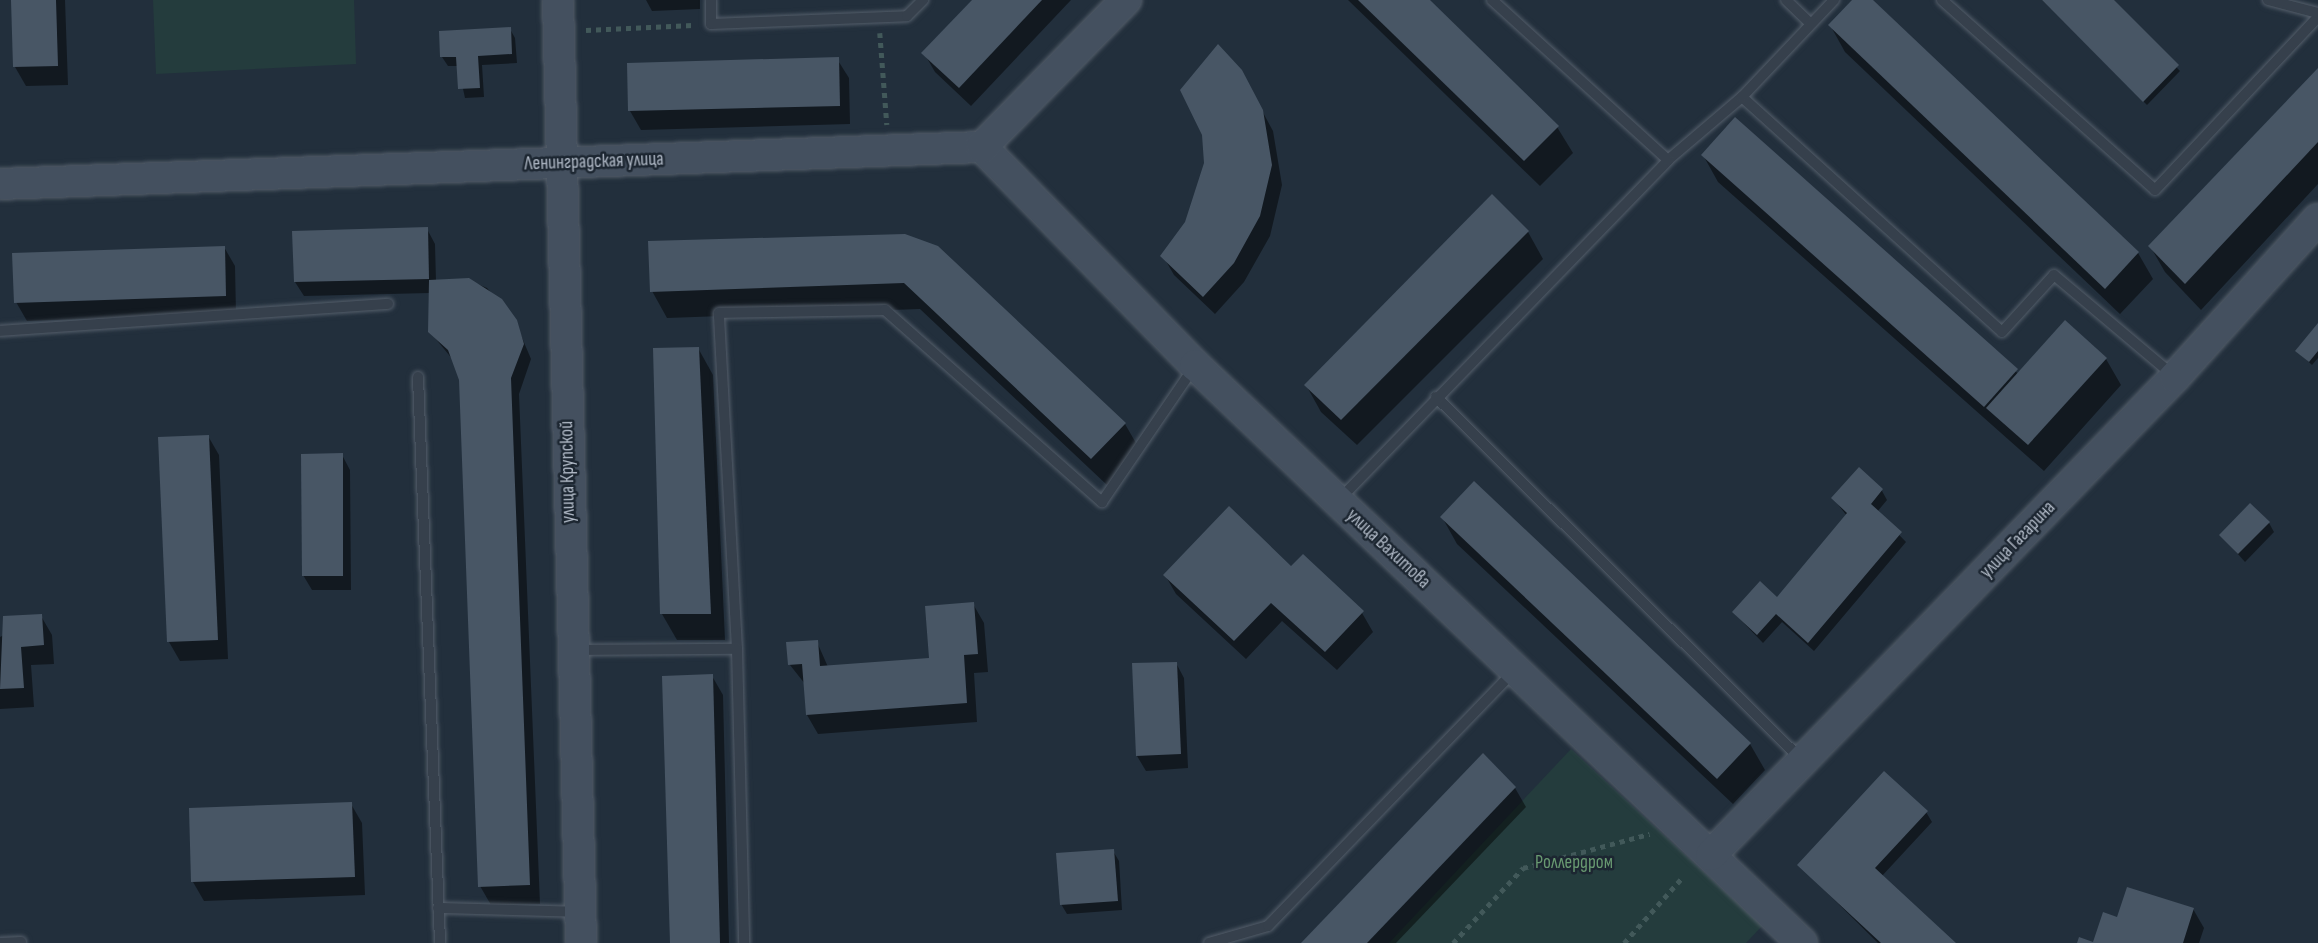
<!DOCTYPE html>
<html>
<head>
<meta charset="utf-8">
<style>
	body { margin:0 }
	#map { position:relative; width:2318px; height:943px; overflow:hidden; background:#222f3c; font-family:"Sofia Sans Condensed",sans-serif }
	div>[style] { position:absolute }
	.green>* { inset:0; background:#243c3d }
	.shadow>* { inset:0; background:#0007 }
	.building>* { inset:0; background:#485665 }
	.path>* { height:4.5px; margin-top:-2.25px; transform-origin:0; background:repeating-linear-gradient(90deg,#42595a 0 5px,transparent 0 10px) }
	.roads { filter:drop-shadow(0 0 2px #545e6a) drop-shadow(0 0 2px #545e6a) }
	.lane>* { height:10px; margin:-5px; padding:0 5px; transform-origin:5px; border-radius:5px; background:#36404c }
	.secondary>* { height:30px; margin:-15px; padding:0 15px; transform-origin:15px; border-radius:15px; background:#44505f }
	span { translate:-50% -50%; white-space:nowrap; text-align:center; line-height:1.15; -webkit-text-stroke:5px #1c2631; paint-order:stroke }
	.street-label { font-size:19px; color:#b2bbc8 }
	.park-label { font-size:19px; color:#689971 }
</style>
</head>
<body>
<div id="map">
	<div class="green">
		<i style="clip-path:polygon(153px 0,354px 0,356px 64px,156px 74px)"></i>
		<i style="clip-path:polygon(1571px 749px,1762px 926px,1746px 943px,1389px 943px)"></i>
	</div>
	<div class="shadow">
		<i style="clip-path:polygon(13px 0,65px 0,68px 85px,26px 86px,15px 67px)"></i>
		<i style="clip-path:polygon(646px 0,700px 0,700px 9px,652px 11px)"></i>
		<i style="clip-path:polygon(974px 0,1071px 0,971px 106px,935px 72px,924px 53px)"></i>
		<i style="clip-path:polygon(1348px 0,1428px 0,1557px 127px,1573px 153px,1540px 186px)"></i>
		<i style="clip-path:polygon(1854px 0,1870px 0,2138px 253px,2153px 279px,2120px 314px,1845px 52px,1830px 25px)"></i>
		<i style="clip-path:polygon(2042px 0,2111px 0,2180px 71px,2147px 105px)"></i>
		<i style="clip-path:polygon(510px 29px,515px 38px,517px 63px,482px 65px,484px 97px,465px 98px,458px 66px,448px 66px,442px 57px)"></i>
		<i style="clip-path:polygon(837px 59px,849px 78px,850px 124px,641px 130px,630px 111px)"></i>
		<i style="clip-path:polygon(2318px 71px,2318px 184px,2201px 310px,2165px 272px,2150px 246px)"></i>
		<i style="clip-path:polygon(1252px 92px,1273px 131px,1282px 185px,1270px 236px,1244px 282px,1215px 314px,1174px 275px,1163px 256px,1186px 223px,1206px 163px,1204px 134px)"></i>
		<i style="clip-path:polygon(1703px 155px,2019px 374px,2106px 359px,2121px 385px,2044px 471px,1718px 182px)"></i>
		<i style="clip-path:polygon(1492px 196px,1528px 232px,1543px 259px,1357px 445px,1321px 412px,1306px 385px)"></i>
		<i style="clip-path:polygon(427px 229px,435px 244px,436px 281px,468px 280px,487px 288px,515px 321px,531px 359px,519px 394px,540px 904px,491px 905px,480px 886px,461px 379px,454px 361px,430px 332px,430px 293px,304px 296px,295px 282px)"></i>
		<i style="clip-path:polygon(904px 236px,1125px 424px,1140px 450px,1107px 485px,920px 309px,667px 318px,652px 291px)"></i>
		<i style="clip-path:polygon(224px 247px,235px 266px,236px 314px,27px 321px,16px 302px)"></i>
		<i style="clip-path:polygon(2318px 326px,2318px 358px,2312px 365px,2297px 351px)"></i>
		<i style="clip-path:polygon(698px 348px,713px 375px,725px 640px,677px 640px,662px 614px)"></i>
		<i style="clip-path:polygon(208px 436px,219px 455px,228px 659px,180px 661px,169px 642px)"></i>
		<i style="clip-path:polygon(342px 455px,350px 470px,351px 590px,312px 590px,303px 575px)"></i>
		<i style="clip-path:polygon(1859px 470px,1882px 491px,1887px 500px,1877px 512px,1906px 542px,1814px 651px,1782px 622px,1763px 643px,1734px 613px,1777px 600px,1847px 516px,1833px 498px)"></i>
		<i style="clip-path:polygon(1442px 517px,1750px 744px,1765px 770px,1733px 804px,1457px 544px)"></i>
		<i style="clip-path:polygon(2269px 523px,2274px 532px,2245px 562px,2221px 535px)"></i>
		<i style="clip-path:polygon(1291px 569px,1362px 613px,1373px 632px,1337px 670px,1282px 621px,1246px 659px,1176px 594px,1165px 575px)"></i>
		<i style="clip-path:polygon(973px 604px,984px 623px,988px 672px,974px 673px,977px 722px,818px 734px,807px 715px,805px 684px,790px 665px,788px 644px,817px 642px,828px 667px,931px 660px)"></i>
		<i style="clip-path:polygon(41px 616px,52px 635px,54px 664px,31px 665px,34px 707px,0 709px,0 637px)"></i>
		<i style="clip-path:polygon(1176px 663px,1184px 678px,1188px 768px,1146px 771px,1137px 756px,1133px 665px)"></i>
		<i style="clip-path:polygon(712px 676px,723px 695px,729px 943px,672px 943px)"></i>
		<i style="clip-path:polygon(1515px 788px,1526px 807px,1396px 943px,1304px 943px)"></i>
		<i style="clip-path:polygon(351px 804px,362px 823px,365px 895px,204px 901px,193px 882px)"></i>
		<i style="clip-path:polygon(1926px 812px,1932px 822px,1881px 877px,1953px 943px,1878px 943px,1799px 865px)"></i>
		<i style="clip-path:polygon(1113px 851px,1119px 861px,1122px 910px,1067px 914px,1061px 904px)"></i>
		<i style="clip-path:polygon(2193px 909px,2204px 928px,2199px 943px,2095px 943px,2118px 919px)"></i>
	</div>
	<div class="building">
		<i style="clip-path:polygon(11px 0,56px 0,58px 66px,13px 67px)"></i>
		<i style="clip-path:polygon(972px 0,1042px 0,959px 88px,921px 53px)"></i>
		<i style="clip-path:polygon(1358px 0,1430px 0,1559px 126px,1524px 161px)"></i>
		<i style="clip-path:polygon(1852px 0,1873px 0,2139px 252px,2105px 289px,1828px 25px)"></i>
		<i style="clip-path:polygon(2042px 0,2114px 0,2179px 65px,2143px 102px)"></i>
		<i style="clip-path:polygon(511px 27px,512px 54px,478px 56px,480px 88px,458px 89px,456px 57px,440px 57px,439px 31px)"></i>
		<i style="clip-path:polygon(1218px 44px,1242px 70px,1263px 110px,1272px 165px,1260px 216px,1234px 263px,1203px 297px,1160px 256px,1185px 222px,1204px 163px,1202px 135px,1180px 90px)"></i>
		<i style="clip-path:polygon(839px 57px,840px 106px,628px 111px,627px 63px)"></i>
		<i style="clip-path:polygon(2318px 68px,2318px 142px,2185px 284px,2148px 246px)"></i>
		<i style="clip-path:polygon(1735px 117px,2018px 369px,1984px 407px,1701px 155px)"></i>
		<i style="clip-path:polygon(1492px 194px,1529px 231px,1341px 420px,1304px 385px)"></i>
		<i style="clip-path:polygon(428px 227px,429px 279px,294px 282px,292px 231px)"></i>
		<i style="clip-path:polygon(905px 234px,938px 246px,1126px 423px,1091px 459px,904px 283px,650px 292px,648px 241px)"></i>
		<i style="clip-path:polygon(225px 246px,226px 296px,14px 303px,12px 253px)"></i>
		<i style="clip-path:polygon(469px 278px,502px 299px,517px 320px,524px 344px,511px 378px,530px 885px,478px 887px,459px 380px,448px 350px,428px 332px,429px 280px)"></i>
		<i style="clip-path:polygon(2065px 320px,2107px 358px,2028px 445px,1986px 408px)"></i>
		<i style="clip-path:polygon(2318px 323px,2318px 351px,2309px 362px,2295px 351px)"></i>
		<i style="clip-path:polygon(699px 347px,711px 614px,660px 614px,653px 348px)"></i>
		<i style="clip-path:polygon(209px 435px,218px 640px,167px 642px,158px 437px)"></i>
		<i style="clip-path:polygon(343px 453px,343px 576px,302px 576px,301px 454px)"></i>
		<i style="clip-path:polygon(1859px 467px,1883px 489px,1871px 504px,1902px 532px,1808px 643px,1776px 614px,1757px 635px,1732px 612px,1760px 581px,1777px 597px,1847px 513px,1831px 498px)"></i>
		<i style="clip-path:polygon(1474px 481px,1751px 743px,1717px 779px,1440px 517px)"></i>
		<i style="clip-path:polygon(2250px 503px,2270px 522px,2238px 554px,2219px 535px)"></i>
		<i style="clip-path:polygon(1229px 506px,1291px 566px,1303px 554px,1364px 611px,1325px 652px,1271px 603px,1234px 641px,1163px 575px)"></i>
		<i style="clip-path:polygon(974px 602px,978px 654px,964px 655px,967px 703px,806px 715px,802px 664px,788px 665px,786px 642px,818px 640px,820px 666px,929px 658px,925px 606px)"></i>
		<i style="clip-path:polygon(42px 614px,44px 645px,21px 647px,24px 688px,0 689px,3px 616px)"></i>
		<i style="clip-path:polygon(1177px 662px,1181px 754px,1136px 756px,1132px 663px)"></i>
		<i style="clip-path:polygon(713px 674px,720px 943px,670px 943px,662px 676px)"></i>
		<i style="clip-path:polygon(1483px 753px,1516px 787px,1367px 943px,1301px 943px)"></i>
		<i style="clip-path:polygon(1884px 771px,1928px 811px,1875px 868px,1956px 943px,1881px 943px,1797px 865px)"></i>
		<i style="clip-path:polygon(352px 802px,355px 877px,191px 882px,189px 808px)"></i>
		<i style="clip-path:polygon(1114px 849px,1118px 901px,1060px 905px,1056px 853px)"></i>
		<i style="clip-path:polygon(2127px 887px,2194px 908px,2183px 943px,2077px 943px,2079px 937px,2093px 942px,2103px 912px,2117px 917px)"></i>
	</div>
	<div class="path">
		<i style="left:586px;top:30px;width:107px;rotate:-2.7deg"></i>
		<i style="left:880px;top:33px;width:92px;rotate:85.6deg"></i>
		<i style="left:1453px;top:943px;width:103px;rotate:-47deg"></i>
		<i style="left:1523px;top:868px;width:131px;rotate:-15.1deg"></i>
		<i style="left:1624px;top:943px;width:87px;rotate:-48.3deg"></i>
	</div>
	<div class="roads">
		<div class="lane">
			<i style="left:711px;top:0;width:24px;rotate:90deg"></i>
			<i style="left:711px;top:24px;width:196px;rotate:-2.3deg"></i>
			<i style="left:907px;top:16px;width:23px;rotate:-45deg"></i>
			<i style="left:1786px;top:0;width:33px;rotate:44deg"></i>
			<i style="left:1942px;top:0;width:285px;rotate:41.7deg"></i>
			<i style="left:2155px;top:190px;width:238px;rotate:-46.7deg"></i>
			<i style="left:2268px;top:0;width:52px;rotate:14.6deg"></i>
			<i style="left:1742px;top:97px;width:350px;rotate:42.1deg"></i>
			<i style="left:2002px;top:332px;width:77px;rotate:-47.6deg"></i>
			<i style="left:2054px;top:275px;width:157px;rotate:40.1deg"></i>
			<i style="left:1668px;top:160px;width:97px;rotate:-40.4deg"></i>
			<i style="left:1742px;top:97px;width:134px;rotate:-46.5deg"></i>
			<i style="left:0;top:331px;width:389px;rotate:-4deg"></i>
			<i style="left:418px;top:377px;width:566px;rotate:87.77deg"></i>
			<i style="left:1436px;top:397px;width:515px;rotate:44.76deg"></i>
			<i style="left:1339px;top:500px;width:473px;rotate:-45.9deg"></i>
			<i style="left:1668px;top:160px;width:238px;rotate:-137.7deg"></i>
			<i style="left:737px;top:649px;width:336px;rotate:-93.1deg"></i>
			<i style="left:719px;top:313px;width:166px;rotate:-1deg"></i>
			<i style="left:885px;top:310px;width:290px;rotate:41.5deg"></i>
			<i style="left:1102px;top:502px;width:163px;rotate:-55.7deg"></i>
			<i style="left:576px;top:650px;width:161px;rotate:-0.4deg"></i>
			<i style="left:737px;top:649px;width:294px;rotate:88.6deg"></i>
			<i style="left:438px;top:908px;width:141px;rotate:1.6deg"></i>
			<i style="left:0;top:943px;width:21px;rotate:-3deg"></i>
			<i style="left:1209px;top:943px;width:61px;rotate:-16.1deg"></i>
			<i style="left:1268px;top:926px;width:354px;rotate:-46deg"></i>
		</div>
		<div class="secondary">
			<i style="left:558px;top:0;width:943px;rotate:88.6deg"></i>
			<i style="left:982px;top:147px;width:305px;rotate:45.7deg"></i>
			<i style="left:1195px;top:365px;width:838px;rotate:43.6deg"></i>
			<i style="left:0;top:184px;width:983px;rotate:-2.16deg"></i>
			<i style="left:982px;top:147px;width:206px;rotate:-45.6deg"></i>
			<i style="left:1711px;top:855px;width:666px;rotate:-45.85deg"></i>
			<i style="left:2175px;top:377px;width:213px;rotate:-47.9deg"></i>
		</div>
	</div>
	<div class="street-label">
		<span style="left:594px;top:162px;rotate:-2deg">Ленинградская улица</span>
		<span style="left:568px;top:472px;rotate:-91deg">улица Крупской</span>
		<span style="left:2018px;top:540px;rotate:-46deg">улица Гагарина</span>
		<span style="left:1388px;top:549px;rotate:43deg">улица Вахитова</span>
	</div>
	<div class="park-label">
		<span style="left:1574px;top:863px">Роллердром</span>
	</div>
</div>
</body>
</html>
